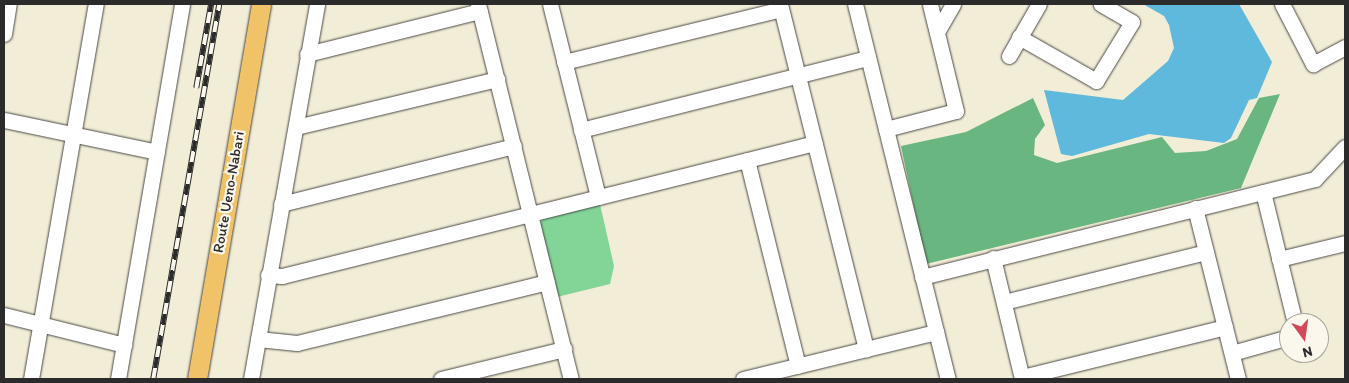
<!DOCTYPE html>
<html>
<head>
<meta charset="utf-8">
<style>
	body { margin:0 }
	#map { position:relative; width:1349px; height:383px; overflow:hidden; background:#f2edd7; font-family:Itim,sans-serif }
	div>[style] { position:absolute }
	.green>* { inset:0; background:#82d597 }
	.forest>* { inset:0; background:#69b680 }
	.water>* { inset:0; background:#5fb9dd }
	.roads { filter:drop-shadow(0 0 1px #494845) drop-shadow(0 0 1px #494845) }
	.minor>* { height:15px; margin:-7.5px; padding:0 7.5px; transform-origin:7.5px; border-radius:7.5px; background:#fff }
	.major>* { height:19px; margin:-9.5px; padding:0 9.5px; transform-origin:9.5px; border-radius:9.5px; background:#f1c369 }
	.rail>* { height:5.5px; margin-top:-2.75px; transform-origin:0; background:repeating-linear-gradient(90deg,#fbf7ec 0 11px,#2b2b2b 0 22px); box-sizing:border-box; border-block:1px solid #2b2b2b }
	span { translate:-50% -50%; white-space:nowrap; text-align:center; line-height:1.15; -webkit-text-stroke:4.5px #fbf7ec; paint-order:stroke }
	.street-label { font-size:15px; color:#2b2b2b }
	.frame { position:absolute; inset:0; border:5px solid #2b2b2b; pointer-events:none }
	.north { position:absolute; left:1279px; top:313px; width:50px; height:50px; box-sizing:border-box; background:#fbf7ec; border:1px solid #a8a59f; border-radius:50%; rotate:166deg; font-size:14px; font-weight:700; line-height:20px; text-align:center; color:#2b2b2b }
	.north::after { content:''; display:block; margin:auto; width:18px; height:22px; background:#d1495b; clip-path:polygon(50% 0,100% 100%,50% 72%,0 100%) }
</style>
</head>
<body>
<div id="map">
	<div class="green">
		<i style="clip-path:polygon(600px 204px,614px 266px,610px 284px,557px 297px,539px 226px,544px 217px)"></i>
	</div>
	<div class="forest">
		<i style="clip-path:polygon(1280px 94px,1241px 188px,926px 264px,901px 146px,966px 132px,1033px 98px,1045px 125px,1035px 139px,1034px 155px,1057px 163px,1162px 137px,1175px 153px,1206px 151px,1237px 139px,1259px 98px)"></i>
	</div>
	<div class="water">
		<i style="clip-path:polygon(1143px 4px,1239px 4px,1272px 62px,1257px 98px,1249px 100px,1231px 138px,1224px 143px,1149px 134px,1072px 156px,1061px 154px,1044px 90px,1123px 100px,1168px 61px,1174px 48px,1169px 25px,1164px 16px)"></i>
	</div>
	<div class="roads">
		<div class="minor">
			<i style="left:478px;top:4px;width:386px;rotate:76.1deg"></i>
			<i style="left:550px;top:4px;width:199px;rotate:76deg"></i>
			<i style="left:780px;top:4px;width:356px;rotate:76deg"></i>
			<i style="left:855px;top:4px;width:386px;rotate:76.1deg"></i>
			<i style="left:1282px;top:4px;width:68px;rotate:62.7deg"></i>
			<i style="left:1313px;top:64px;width:36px;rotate:-28deg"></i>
			<i style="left:937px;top:32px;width:32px;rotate:-60deg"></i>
			<i style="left:4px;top:34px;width:30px;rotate:-81deg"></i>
			<i style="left:1019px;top:37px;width:89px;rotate:29.7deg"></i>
			<i style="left:1096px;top:81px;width:69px;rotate:-58.6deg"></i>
			<i style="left:1132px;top:22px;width:36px;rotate:-150deg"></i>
			<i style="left:307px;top:54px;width:178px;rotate:-14deg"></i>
			<i style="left:1009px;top:56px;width:60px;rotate:-60deg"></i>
			<i style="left:564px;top:62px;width:223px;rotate:-13.7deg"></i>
			<i style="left:4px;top:120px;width:156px;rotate:11.8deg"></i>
			<i style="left:296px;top:127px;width:207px;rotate:-13.4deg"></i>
			<i style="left:886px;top:129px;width:72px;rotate:-14.4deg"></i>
			<i style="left:956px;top:111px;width:110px;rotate:-103.7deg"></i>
			<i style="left:581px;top:130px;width:296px;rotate:-14.1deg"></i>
			<i style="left:747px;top:160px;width:212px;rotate:76.1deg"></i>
			<i style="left:1263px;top:192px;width:135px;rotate:76.3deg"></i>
			<i style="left:281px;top:204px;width:240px;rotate:-14deg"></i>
			<i style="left:1195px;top:208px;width:176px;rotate:75.9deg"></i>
			<i style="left:993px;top:258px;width:124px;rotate:76.5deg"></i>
			<i style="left:1279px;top:259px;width:68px;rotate:-13.6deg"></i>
			<i style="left:268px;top:275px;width:14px;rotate:4deg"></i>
			<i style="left:282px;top:276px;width:549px;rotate:-14.01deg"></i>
			<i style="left:922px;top:277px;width:405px;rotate:-14deg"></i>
			<i style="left:1315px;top:179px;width:44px;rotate:-46.8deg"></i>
			<i style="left:1004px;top:302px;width:208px;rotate:-13.9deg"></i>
			<i style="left:4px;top:315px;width:124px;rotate:14deg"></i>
			<i style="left:258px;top:339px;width:39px;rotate:6deg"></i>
			<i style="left:297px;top:343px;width:257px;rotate:-13.7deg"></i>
			<i style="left:1232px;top:353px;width:59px;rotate:-15.7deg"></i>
			<i style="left:1022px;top:377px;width:209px;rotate:-13.8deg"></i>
			<i style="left:31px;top:379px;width:381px;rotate:-80.2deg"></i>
			<i style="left:118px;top:379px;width:380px;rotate:-80.3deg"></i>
			<i style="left:251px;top:379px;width:381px;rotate:-80deg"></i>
			<i style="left:441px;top:379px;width:127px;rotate:-13.7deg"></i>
			<i style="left:743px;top:379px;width:199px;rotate:-13.7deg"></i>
		</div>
		<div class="major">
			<i style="left:197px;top:379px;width:380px;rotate:-80.3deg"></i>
		</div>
	</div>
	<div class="rail">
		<i style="left:196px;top:88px;width:85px;rotate:-79.9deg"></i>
		<i style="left:153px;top:379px;width:381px;rotate:-80deg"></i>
	</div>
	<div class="street-label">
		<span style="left:229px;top:192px;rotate:-80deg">Route Ueno-Nabari</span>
	</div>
	<div class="frame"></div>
	<div class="north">N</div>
</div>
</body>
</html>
